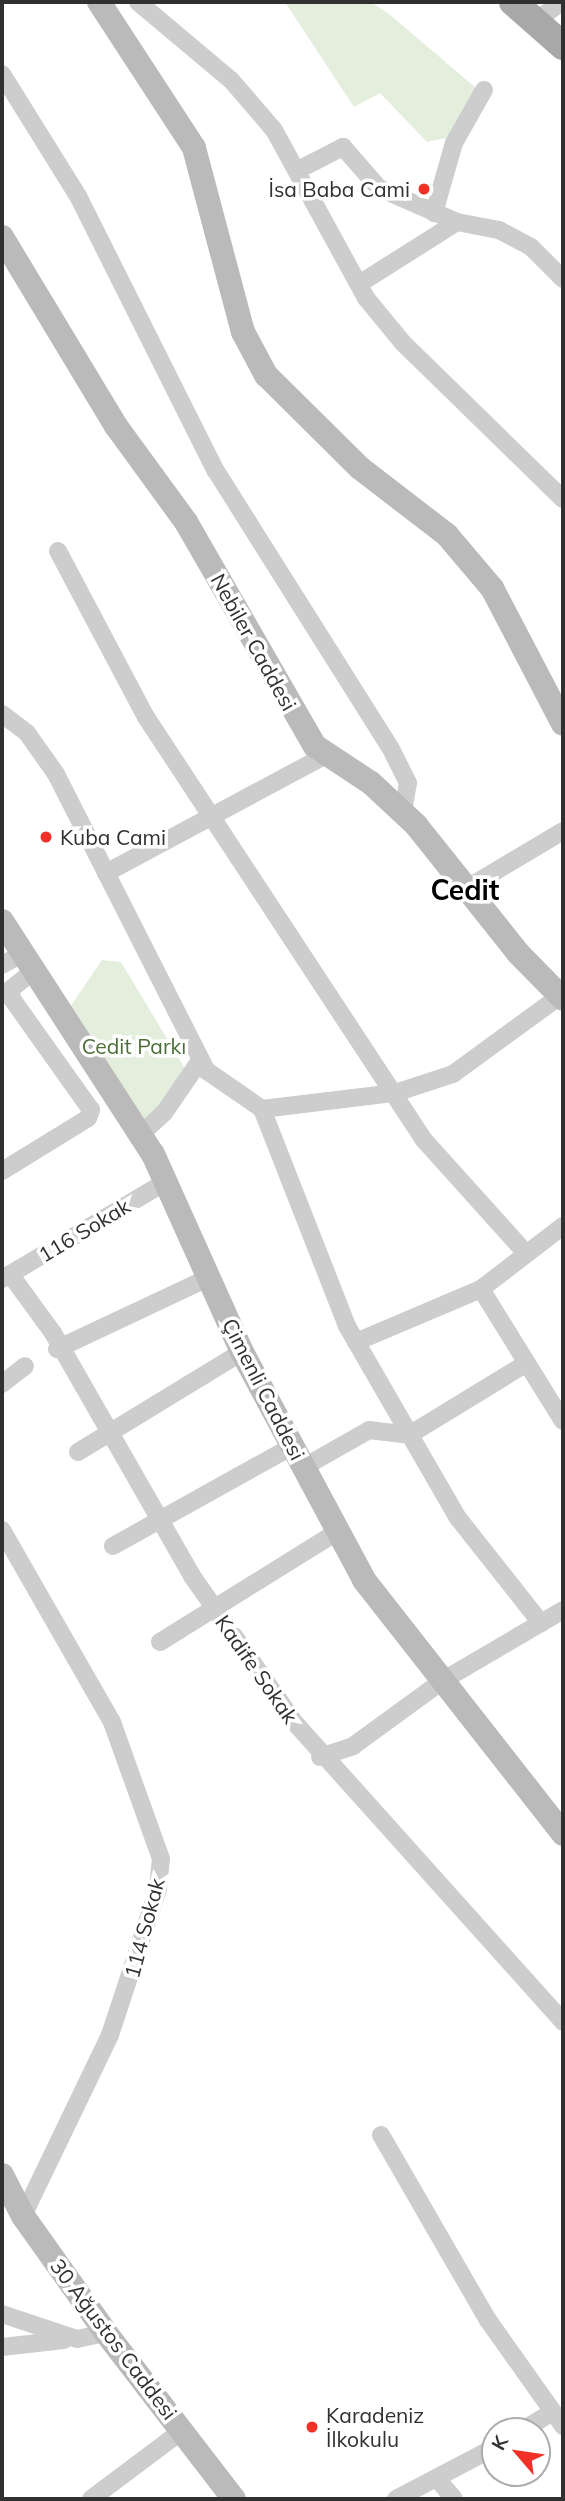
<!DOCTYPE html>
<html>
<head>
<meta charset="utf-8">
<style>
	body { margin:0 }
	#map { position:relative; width:565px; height:2501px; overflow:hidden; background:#fff; font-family:Mulish,sans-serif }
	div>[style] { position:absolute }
	.green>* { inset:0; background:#e4eedd }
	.street>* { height:18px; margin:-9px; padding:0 9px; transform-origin:9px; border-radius:9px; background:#cdcdcd }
	.secondary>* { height:24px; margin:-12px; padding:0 12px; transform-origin:12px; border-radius:12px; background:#bababa }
	.primary>* { height:28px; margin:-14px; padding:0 14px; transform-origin:14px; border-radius:14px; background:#a8a8a8 }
	.dots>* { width:19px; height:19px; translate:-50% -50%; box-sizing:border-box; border:4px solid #fff; border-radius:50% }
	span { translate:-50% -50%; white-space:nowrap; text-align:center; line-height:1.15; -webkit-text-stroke:7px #fff; paint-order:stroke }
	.poi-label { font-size:21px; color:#303030 }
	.right { translate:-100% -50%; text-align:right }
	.left { translate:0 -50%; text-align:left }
	.street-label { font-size:21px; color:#303030 }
	.park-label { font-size:21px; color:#4c6f3a }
	.district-label { font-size:28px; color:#000; font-weight:700 }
	.frame { position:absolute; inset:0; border:4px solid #303030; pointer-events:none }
	.north { position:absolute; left:481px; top:2417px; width:70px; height:70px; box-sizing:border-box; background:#fff; border:2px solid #acacac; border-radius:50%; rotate:299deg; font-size:19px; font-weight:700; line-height:28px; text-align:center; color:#303030 }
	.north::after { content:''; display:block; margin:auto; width:24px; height:32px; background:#f13128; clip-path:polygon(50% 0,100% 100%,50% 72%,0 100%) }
</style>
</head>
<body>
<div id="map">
	<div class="green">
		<i style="clip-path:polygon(285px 2px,371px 2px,389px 14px,476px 88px,451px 137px,427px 142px,380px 93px,354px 107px)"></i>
		<i style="clip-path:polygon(102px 960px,121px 962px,187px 1072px,143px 1125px,70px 1007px)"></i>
	</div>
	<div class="street">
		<i style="left:138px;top:2px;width:121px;rotate:40deg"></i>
		<i style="left:231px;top:80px;width:66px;rotate:49.3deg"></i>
		<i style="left:274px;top:130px;width:192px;rotate:61.3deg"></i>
		<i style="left:366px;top:298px;width:58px;rotate:50.6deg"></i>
		<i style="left:403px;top:343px;width:223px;rotate:44.3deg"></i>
		<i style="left:544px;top:15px;width:21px;rotate:-37deg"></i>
		<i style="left:2px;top:74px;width:144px;rotate:58.1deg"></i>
		<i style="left:78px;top:196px;width:308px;rotate:63.4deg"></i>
		<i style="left:216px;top:471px;width:326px;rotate:57.8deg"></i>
		<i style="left:390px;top:747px;width:40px;rotate:63.4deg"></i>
		<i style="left:408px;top:783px;width:29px;rotate:100deg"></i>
		<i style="left:298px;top:170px;width:51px;rotate:-27.1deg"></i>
		<i style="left:343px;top:147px;width:55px;rotate:48.7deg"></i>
		<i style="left:379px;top:188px;width:85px;rotate:23.6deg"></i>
		<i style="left:434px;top:213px;width:73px;rotate:-74.1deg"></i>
		<i style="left:454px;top:143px;width:61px;rotate:-60.5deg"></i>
		<i style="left:359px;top:284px;width:116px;rotate:-32.3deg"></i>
		<i style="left:457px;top:222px;width:43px;rotate:10.8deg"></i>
		<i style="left:499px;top:230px;width:36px;rotate:28deg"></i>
		<i style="left:531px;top:247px;width:45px;rotate:45deg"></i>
		<i style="left:58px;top:551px;width:188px;rotate:62.1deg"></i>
		<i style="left:146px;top:717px;width:506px;rotate:56.69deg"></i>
		<i style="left:424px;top:1140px;width:151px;rotate:48deg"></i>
		<i style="left:2px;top:714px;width:31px;rotate:37deg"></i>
		<i style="left:27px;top:733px;width:50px;rotate:54.7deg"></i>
		<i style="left:56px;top:774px;width:333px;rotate:63.1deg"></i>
		<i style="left:207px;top:1071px;width:67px;rotate:34.6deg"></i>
		<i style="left:262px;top:1109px;width:134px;rotate:-6.9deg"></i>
		<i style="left:395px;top:1093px;width:61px;rotate:-18.1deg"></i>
		<i style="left:453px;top:1074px;width:132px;rotate:-36.1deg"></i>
		<i style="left:106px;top:873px;width:250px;rotate:-28.2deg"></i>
		<i style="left:469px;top:887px;width:109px;rotate:-30.8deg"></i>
		<i style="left:2px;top:965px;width:23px;rotate:-29deg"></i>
		<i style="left:262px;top:1109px;width:233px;rotate:68.6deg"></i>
		<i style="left:347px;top:1326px;width:222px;rotate:60deg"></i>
		<i style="left:458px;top:1518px;width:134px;rotate:51.7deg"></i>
		<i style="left:138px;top:1137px;width:35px;rotate:-43deg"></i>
		<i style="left:164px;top:1113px;width:65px;rotate:-55.6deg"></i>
		<i style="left:2px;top:1171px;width:101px;rotate:-31.6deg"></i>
		<i style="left:88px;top:1118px;width:9px;rotate:-69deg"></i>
		<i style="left:91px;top:1110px;width:136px;rotate:-125.4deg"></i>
		<i style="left:12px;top:999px;width:10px;rotate:-96deg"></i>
		<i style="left:11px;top:989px;width:27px;rotate:-39deg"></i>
		<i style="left:563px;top:1226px;width:103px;rotate:142.5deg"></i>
		<i style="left:481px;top:1289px;width:155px;rotate:58.2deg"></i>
		<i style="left:10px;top:1274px;width:73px;rotate:53.9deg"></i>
		<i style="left:53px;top:1333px;width:280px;rotate:60.2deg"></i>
		<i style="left:192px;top:1576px;width:179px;rotate:55deg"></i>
		<i style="left:295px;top:1723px;width:402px;rotate:48.1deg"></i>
		<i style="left:2px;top:1279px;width:192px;rotate:-30.7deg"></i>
		<i style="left:356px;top:1342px;width:136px;rotate:-23deg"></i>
		<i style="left:57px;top:1349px;width:167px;rotate:-25.2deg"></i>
		<i style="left:2px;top:1384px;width:29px;rotate:-38deg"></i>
		<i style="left:78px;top:1452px;width:192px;rotate:-31.4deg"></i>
		<i style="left:304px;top:1467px;width:75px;rotate:-29.6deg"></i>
		<i style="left:369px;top:1430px;width:40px;rotate:7.1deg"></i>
		<i style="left:409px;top:1435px;width:138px;rotate:-31.4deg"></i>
		<i style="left:2px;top:1530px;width:221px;rotate:60.2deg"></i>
		<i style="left:112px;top:1722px;width:145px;rotate:70.3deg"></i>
		<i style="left:161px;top:1859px;width:30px;rotate:96deg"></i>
		<i style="left:158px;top:1889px;width:154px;rotate:108.2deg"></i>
		<i style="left:110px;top:2035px;width:201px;rotate:115.7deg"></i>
		<i style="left:113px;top:1546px;width:204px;rotate:-29.1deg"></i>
		<i style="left:160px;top:1642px;width:208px;rotate:-31.9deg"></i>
		<i style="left:320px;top:1757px;width:35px;rotate:-18deg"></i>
		<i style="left:353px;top:1746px;width:110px;rotate:-36.1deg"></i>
		<i style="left:442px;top:1681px;width:140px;rotate:-30.4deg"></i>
		<i style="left:381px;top:2135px;width:214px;rotate:60deg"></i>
		<i style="left:488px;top:2320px;width:130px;rotate:54.7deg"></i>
		<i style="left:2px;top:2314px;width:79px;rotate:18.4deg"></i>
		<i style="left:77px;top:2339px;width:30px;rotate:-12deg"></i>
		<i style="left:2px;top:2347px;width:62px;rotate:-6.4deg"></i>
		<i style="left:521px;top:2431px;width:37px;rotate:-31deg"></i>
		<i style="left:439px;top:2481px;width:23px;rotate:50deg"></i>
		<i style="left:91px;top:2499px;width:115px;rotate:-36.9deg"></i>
		<i style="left:396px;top:2499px;width:112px;rotate:-27.7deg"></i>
	</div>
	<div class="secondary">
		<i style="left:99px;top:2px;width:174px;rotate:56.9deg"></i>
		<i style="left:194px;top:148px;width:190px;rotate:75.1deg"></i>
		<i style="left:243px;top:332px;width:49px;rotate:61.9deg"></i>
		<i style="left:266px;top:375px;width:132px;rotate:44.7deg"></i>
		<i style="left:360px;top:468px;width:110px;rotate:37.6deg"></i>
		<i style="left:447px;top:535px;width:70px;rotate:49.7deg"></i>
		<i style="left:492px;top:588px;width:153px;rotate:62.4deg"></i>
		<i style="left:2px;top:237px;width:221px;rotate:58.9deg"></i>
		<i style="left:116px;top:426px;width:119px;rotate:53.9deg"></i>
		<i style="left:186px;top:522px;width:258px;rotate:60.1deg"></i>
		<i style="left:315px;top:746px;width:67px;rotate:33.5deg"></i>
		<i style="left:371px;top:783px;width:62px;rotate:43deg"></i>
		<i style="left:416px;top:825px;width:164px;rotate:51.4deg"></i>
		<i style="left:518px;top:953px;width:64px;rotate:45.6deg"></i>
		<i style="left:2px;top:921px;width:278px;rotate:57.1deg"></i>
		<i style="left:153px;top:1154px;width:217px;rotate:65.8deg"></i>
		<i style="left:242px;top:1352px;width:259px;rotate:61.8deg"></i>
		<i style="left:364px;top:1580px;width:323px;rotate:51.9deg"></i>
		<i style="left:2px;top:2175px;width:46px;rotate:62.9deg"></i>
		<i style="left:23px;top:2216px;width:143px;rotate:54.6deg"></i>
		<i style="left:106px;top:2333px;width:210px;rotate:52.4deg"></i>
	</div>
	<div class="primary">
		<i style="left:513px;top:2px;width:67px;rotate:41.3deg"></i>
	</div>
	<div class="dots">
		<i style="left:424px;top:189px;background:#f13128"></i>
		<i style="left:46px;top:837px;background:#f13128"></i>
		<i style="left:312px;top:2427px;background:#f13128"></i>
	</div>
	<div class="poi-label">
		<span class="right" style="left:410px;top:189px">İsa Baba Cami</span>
		<span class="left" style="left:60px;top:837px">Kuba Cami</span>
		<span class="left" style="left:326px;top:2427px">Karadeniz<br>İlkokulu</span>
	</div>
	<div class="street-label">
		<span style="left:254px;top:642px;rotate:61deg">Nebiler Caddesi</span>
		<span style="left:84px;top:1230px;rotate:-31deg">116 Sokak</span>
		<span style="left:264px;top:1389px;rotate:63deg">Çimenli Caddesi</span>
		<span style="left:257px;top:1669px;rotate:55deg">Kadife Sokak</span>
		<span style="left:144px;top:1928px;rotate:-75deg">114 Sokak</span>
		<span style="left:114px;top:2339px;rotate:53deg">30 Ağustos Caddesi</span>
	</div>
	<div class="park-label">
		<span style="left:134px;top:1046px">Cedit Parkı</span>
	</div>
	<div class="district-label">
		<span style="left:465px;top:890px">Cedit</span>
	</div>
	<div class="frame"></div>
	<div class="north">K</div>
</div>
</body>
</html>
